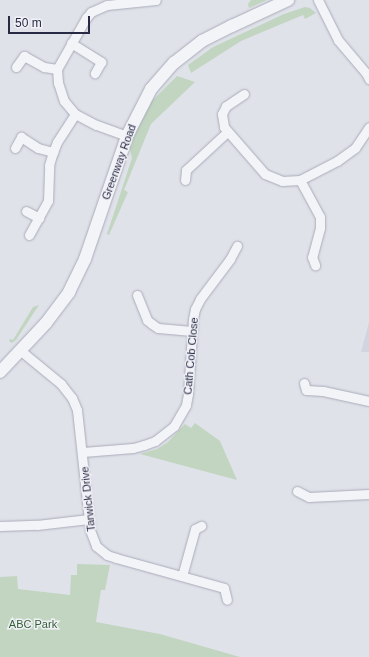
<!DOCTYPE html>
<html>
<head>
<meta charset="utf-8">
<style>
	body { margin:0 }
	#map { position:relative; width:369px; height:657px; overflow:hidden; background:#e0e2ea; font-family:Helvetica,sans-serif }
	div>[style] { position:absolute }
	.built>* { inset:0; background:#d2d4df }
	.green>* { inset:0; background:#c1d5c1 }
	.roads { filter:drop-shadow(0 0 1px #a9abb8) drop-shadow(0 0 1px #a9abb8) }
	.minor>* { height:9px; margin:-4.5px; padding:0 4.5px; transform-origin:4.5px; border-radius:4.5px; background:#f3f4f8 }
	.tertiary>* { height:12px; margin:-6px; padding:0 6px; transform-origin:6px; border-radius:6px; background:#f3f4f8 }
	span { translate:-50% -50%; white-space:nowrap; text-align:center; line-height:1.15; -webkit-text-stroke:3px #f0f1f7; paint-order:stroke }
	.street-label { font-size:11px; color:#282a43 }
	.park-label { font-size:11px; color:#346037 }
	.scale { position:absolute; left:8px; top:16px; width:82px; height:18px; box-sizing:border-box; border:2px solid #282a43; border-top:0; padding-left:5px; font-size:12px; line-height:14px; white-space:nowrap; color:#282a43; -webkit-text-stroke:3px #f0f1f7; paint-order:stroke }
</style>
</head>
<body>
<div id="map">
	<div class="built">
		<i style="clip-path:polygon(369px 322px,369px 352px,361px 352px)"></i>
	</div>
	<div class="green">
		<i style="clip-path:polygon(251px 0,267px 0,249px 8px,248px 4px)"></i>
		<i style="clip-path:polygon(305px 7px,310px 8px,316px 13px,305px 19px,303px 15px,241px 41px,191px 73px,188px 65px,213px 47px,284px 14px)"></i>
		<i style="clip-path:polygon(177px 76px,195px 82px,151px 124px,124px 190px,128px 192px,109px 235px,107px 234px,132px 158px,129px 146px,148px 105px)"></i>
		<i style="clip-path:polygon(39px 305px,16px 340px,12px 343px,9px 341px,10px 339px,13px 340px,33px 307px)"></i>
		<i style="clip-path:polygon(195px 423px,220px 441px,237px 480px,140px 454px,157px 449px,167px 443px,185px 424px,191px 428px)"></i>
		<i style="clip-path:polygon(77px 564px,110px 565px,105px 590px,101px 590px,96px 622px,160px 634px,240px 657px,0 657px,0 577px,17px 576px,18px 589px,70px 595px,71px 575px,77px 575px)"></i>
	</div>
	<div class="roads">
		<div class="minor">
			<i style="left:318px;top:0;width:45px;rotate:63.4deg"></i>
			<i style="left:338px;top:40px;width:43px;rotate:49.7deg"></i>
			<i style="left:366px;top:73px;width:7px;rotate:63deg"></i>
			<i style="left:71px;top:43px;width:36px;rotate:32deg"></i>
			<i style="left:101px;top:62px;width:13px;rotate:119deg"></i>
			<i style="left:16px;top:67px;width:14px;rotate:-54deg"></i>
			<i style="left:24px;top:56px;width:23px;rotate:29deg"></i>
			<i style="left:44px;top:67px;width:13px;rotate:9deg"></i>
			<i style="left:244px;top:94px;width:22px;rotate:146deg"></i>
			<i style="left:226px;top:106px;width:9px;rotate:117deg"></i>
			<i style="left:222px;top:114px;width:13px;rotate:81deg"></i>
			<i style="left:224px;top:127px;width:62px;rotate:48.9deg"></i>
			<i style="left:265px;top:174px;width:18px;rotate:22deg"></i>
			<i style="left:282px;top:181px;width:18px;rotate:-3deg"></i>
			<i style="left:300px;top:180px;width:42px;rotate:-27.2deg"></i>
			<i style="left:337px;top:161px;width:22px;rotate:-36deg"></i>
			<i style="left:355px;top:148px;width:25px;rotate:-56deg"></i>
			<i style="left:127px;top:136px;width:33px;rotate:-160deg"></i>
			<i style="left:96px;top:125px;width:24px;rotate:-152deg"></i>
			<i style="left:75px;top:114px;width:17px;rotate:-130deg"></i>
			<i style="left:64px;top:101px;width:19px;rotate:-108deg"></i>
			<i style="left:58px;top:83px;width:14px;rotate:-94deg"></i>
			<i style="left:57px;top:69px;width:59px;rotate:-60.4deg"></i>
			<i style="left:86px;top:18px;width:8px;rotate:-50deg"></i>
			<i style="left:91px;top:12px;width:17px;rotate:-24deg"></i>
			<i style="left:107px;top:5px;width:49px;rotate:-5.8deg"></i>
			<i style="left:15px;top:148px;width:13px;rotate:-61deg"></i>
			<i style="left:21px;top:137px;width:20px;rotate:33deg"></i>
			<i style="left:38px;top:148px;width:16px;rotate:15deg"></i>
			<i style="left:185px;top:180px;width:10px;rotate:-84deg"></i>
			<i style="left:186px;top:170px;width:56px;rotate:-42.8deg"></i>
			<i style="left:300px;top:180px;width:42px;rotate:61.6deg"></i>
			<i style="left:320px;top:217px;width:11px;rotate:90deg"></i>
			<i style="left:320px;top:228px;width:30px;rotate:105deg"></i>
			<i style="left:312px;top:257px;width:9px;rotate:69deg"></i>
			<i style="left:26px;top:211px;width:15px;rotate:28deg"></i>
			<i style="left:29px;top:235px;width:39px;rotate:-61deg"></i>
			<i style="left:48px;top:201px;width:36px;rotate:-88deg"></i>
			<i style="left:49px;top:165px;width:14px;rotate:-73deg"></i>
			<i style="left:53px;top:152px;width:11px;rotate:-68deg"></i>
			<i style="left:57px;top:142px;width:33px;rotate:-57deg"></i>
			<i style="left:137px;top:295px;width:27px;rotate:68deg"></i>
			<i style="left:147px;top:320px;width:6px;rotate:39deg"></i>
			<i style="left:152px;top:324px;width:7px;rotate:34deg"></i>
			<i style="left:158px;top:328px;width:34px;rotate:5deg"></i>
			<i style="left:21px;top:351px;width:52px;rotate:39.5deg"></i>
			<i style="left:61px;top:384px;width:18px;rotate:52deg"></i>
			<i style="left:72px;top:398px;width:13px;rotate:67deg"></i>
			<i style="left:77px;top:410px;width:121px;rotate:83.8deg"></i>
			<i style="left:90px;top:530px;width:17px;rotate:69deg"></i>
			<i style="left:96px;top:546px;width:14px;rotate:39deg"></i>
			<i style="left:107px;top:555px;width:9px;rotate:18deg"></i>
			<i style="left:116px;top:558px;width:112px;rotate:15.5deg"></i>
			<i style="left:224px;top:588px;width:12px;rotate:76deg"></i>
			<i style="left:304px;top:383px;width:7px;rotate:74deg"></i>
			<i style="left:306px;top:390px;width:17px;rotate:3deg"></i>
			<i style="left:323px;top:391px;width:47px;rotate:12.3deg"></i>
			<i style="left:83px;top:452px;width:50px;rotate:-4.6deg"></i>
			<i style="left:133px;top:448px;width:11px;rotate:-15deg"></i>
			<i style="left:144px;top:445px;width:12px;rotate:-20deg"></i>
			<i style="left:155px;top:441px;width:24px;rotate:-38deg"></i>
			<i style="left:174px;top:426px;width:24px;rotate:-60deg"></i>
			<i style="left:186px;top:405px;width:11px;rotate:-80deg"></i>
			<i style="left:188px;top:394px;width:75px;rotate:-86.2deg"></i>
			<i style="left:193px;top:319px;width:10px;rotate:-79deg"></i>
			<i style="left:195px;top:309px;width:11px;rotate:-63deg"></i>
			<i style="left:200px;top:299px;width:50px;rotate:-53.1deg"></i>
			<i style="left:230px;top:259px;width:15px;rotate:-62deg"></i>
			<i style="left:297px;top:491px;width:13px;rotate:27deg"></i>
			<i style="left:309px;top:497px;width:60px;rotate:-2.9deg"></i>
			<i style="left:0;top:526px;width:37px;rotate:-2deg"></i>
			<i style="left:37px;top:525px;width:52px;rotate:-6.6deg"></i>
			<i style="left:182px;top:576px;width:49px;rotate:-74.5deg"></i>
			<i style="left:195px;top:529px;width:7px;rotate:-27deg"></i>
		</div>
		<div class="tertiary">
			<i style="left:0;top:372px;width:67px;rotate:-46.8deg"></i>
			<i style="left:46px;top:323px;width:39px;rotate:-53deg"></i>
			<i style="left:69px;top:292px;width:37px;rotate:-64deg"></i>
			<i style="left:85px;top:259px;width:130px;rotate:-71.1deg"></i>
			<i style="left:127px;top:136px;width:53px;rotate:-62.9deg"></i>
			<i style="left:151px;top:89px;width:35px;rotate:-49deg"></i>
			<i style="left:174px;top:63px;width:36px;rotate:-38deg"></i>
			<i style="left:202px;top:41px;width:34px;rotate:-27deg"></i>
			<i style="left:232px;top:26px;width:62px;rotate:-24.9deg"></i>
		</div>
	</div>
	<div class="street-label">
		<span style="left:119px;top:162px;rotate:-70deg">Greenway Road</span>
		<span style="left:191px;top:356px;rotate:-85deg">Cath Cob Close</span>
		<span style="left:88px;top:499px;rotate:-96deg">Tarwick Drive</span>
	</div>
	<div class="park-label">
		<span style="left:33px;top:624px">ABC Park</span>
	</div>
	<div class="scale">50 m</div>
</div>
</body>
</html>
